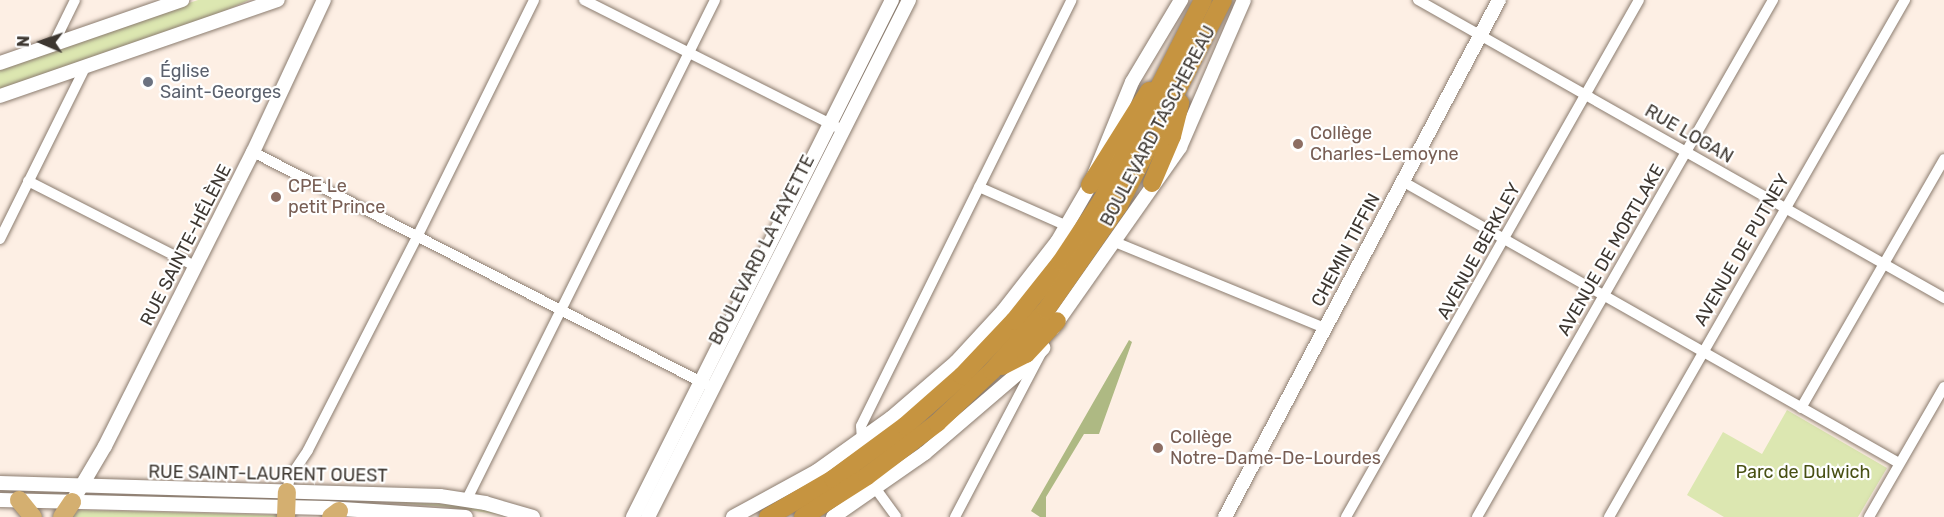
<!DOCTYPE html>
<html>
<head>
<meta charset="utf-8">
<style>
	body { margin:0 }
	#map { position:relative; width:1944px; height:517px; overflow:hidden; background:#fdefe4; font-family:Rubik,sans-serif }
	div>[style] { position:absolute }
	.green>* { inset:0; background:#dce7b1 }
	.forest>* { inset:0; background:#aeb983 }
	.roads { filter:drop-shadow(0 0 2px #8b7c6f) drop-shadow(0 0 2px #8b7c6f) }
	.minor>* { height:10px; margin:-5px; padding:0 5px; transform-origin:5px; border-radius:5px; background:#fff }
	.tertiary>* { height:14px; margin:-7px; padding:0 7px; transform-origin:7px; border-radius:7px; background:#fff }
	.primary>* { height:18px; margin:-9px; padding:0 9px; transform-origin:9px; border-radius:9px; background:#d4af70 }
	.trunk>* { height:18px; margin:-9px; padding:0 9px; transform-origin:9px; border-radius:9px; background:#c69440 }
	.dots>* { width:16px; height:16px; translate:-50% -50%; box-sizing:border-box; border:3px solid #fff; border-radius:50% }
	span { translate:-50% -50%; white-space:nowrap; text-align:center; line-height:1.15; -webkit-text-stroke:4.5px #fff; paint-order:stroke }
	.worship-label { font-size:18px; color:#5b616d }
	.left { translate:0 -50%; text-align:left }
	.street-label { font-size:18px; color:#3d3731 }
	.education-label { font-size:18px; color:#785e54 }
	.park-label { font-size:18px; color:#485014 }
	.north { position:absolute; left:12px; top:12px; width:60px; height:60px; -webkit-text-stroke:4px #fff; paint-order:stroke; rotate:272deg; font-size:16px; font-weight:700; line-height:24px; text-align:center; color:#3d3731 }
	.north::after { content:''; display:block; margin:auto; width:21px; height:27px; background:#3d3731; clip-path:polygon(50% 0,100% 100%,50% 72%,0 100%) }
</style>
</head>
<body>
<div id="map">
	<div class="green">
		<i style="clip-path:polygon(198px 0,249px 0,202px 21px,0 91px,0 67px)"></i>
		<i style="clip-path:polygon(1787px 410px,1887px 468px,1858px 517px,1724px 517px,1687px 495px,1723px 432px,1762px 454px)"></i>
		<i style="clip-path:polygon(387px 502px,467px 505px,517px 517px,447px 507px)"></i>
		<i style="clip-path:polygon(79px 510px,279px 515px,280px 517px,72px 517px)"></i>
	</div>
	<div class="forest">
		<i style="clip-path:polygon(1129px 340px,1132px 342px,1099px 434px,1084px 434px,1046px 497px,1046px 517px,1040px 517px,1031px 511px)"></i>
	</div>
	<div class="roads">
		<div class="minor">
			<i style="left:584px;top:0;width:290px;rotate:26.7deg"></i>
			<i style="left:1418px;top:0;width:605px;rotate:29.53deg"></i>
			<i style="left:53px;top:45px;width:50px;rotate:-63.9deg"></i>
			<i style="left:253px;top:152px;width:510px;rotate:27.17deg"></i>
			<i style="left:28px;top:181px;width:187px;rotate:27deg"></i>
			<i style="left:1402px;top:181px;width:571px;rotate:29.57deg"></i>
			<i style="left:979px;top:187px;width:96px;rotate:23.9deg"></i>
			<i style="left:0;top:239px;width:193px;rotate:-63.6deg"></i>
			<i style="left:1115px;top:242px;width:227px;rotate:22.3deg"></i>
			<i style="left:1801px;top:408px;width:287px;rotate:-60.1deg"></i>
			<i style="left:862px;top:440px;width:14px;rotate:-94deg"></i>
			<i style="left:861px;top:426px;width:475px;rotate:-63.7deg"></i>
			<i style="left:876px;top:489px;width:34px;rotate:54deg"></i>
			<i style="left:287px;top:492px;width:15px;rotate:-79deg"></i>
			<i style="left:290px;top:477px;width:32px;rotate:-56deg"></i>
			<i style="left:308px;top:450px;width:239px;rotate:-62.9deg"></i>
			<i style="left:417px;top:237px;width:264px;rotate:-63.7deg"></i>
			<i style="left:467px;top:499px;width:557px;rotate:-63.57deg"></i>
			<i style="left:955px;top:517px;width:185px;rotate:-62.3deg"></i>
			<i style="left:1346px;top:517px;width:594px;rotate:-60.46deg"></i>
			<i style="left:1477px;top:517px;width:596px;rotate:-60.21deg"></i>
			<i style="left:1609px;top:517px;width:596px;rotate:-60.21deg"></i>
			<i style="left:1869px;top:517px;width:150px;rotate:-60deg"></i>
		</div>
		<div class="tertiary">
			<i style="left:0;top:63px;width:193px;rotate:-19.1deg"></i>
			<i style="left:0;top:96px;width:294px;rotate:-19.1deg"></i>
			<i style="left:1053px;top:328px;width:221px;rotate:-54.9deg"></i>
			<i style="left:1180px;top:147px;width:160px;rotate:-66.5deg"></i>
			<i style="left:0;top:483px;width:440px;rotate:1.7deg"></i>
			<i style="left:440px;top:496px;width:46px;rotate:8.8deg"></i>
			<i style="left:485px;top:503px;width:50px;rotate:16.3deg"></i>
			<i style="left:0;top:500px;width:327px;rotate:1.4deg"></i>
			<i style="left:327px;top:508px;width:139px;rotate:3.7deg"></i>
			<i style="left:72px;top:502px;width:65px;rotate:-59.5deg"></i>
			<i style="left:105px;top:446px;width:329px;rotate:-63.3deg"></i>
			<i style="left:253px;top:152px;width:168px;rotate:-65deg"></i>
			<i style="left:633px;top:517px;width:578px;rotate:-63.39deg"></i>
			<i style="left:648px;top:517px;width:579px;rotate:-63.21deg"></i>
			<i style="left:733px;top:517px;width:96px;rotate:-28.7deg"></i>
			<i style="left:817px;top:471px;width:91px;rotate:-35.6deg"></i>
			<i style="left:891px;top:418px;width:86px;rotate:-40.7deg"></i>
			<i style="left:956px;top:362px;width:69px;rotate:-47.3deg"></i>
			<i style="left:1003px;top:311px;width:88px;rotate:-52deg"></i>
			<i style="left:1057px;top:242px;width:66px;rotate:-59.9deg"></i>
			<i style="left:1090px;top:185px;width:111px;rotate:-67.8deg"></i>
			<i style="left:1132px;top:82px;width:96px;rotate:-59.1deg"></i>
			<i style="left:833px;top:517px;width:112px;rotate:-34.8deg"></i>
			<i style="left:925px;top:453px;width:130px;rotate:-40.6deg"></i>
			<i style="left:1024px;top:368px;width:28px;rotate:-46deg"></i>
			<i style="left:1225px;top:517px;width:585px;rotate:-62.08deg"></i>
		</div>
		<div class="primary">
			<i style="left:19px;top:500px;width:22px;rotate:51deg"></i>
			<i style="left:62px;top:517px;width:18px;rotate:-56deg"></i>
			<i style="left:286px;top:517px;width:25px;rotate:-88deg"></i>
			<i style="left:331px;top:517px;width:10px;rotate:-37deg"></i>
		</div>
		<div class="trunk">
			<i style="left:1152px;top:183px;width:51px;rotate:-66.9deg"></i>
			<i style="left:1172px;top:136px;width:34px;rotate:-76deg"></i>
			<i style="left:1090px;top:185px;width:111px;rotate:-57.9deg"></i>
			<i style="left:1002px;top:366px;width:27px;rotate:-27deg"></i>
			<i style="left:1026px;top:354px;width:45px;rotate:-46.8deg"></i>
			<i style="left:768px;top:517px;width:75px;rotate:-30.3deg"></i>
			<i style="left:833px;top:479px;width:89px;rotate:-36.4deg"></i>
			<i style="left:905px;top:426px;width:76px;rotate:-41.3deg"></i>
			<i style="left:962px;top:376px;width:76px;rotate:-46.6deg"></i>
			<i style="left:1014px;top:321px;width:75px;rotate:-51.5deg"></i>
			<i style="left:1061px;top:262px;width:74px;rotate:-56.5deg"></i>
			<i style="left:1102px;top:200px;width:224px;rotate:-63.2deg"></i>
			<i style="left:803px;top:517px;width:76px;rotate:-32.6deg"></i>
			<i style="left:867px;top:476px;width:88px;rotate:-37.1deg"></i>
			<i style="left:937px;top:423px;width:76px;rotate:-43.4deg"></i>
			<i style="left:992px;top:371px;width:81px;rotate:-48.5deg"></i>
			<i style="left:1046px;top:310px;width:128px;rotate:-55.2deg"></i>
			<i style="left:1119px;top:205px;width:230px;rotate:-63.1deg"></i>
		</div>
	</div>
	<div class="dots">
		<i style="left:148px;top:82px;background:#6b7280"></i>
		<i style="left:1298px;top:144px;background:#8d6e63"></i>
		<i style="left:276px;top:197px;background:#8d6e63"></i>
		<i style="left:1158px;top:448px;background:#8d6e63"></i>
	</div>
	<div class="worship-label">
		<span class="left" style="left:160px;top:82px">Église<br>Saint-Georges</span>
	</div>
	<div class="street-label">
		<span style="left:1158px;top:126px;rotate:-62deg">BOULEVARD TASCHEREAU</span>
		<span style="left:1689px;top:134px;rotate:30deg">RUE LOGAN</span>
		<span style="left:186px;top:245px;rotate:-63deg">RUE SAINTE-HÉLÈNE</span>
		<span style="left:762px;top:250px;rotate:-63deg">BOULEVARD LA FAYETTE</span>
		<span style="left:1346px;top:250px;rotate:-62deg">CHEMIN TIFFIN</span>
		<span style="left:1611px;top:250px;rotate:-60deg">AVENUE DE MORTLAKE</span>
		<span style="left:1742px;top:250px;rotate:-60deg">AVENUE DE PUTNEY</span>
		<span style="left:1479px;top:251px;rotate:-61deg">AVENUE BERKLEY</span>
		<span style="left:268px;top:474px;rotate:1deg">RUE SAINT-LAURENT OUEST</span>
	</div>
	<div class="education-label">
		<span class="left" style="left:1310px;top:144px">Collège<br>Charles-Lemoyne</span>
		<span class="left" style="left:288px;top:197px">CPE Le<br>petit Prince</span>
		<span class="left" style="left:1170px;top:448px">Collège<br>Notre-Dame-De-Lourdes</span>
	</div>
	<div class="park-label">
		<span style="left:1803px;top:472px">Parc de Dulwich</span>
	</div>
	<div class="north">N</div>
</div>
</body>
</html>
